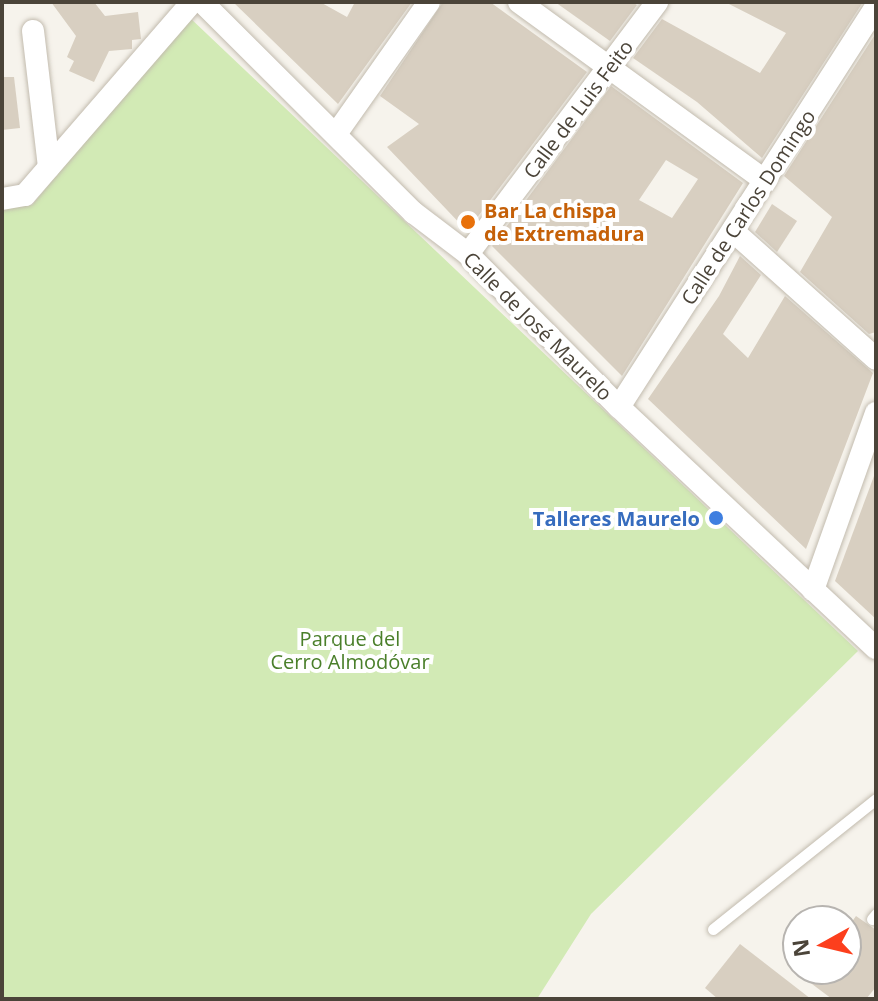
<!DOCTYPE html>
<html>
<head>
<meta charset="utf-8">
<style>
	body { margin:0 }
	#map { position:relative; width:878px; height:1001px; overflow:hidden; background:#f6f3ec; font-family:"Open Sans",sans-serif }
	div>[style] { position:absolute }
	.green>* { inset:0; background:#d2eab5 }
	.building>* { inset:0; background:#d8cfc1 }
	.roads { filter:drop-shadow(0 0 2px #c2bbae) drop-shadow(0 0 2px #c2bbae) }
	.service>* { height:11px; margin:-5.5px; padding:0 5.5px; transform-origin:5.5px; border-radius:5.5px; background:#fff }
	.minor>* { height:22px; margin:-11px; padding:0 11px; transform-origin:11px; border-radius:11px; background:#fff }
	.dots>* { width:22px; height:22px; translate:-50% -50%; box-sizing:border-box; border:4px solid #fff; border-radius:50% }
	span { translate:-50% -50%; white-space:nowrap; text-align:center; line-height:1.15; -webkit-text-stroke:8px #fff; paint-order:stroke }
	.street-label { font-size:20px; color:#4b4439 }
	.food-label { font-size:20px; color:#c56008; font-weight:700 }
	.left { translate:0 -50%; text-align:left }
	.shop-label { font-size:20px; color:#366cbe; font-weight:700 }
	.right { translate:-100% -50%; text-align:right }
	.park-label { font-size:20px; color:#4a7f2a }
	.frame { position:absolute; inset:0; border:4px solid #4b4439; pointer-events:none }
	.north { position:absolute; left:782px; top:905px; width:80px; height:80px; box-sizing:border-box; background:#fff; border:2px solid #b7b4b0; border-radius:50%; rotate:262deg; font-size:22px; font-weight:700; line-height:32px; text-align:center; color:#4b4439 }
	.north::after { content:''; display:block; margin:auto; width:28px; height:36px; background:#fc3f1d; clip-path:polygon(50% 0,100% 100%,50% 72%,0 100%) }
</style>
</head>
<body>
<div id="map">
	<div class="green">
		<i style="clip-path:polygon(188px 16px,858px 651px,591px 914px,537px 999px,2px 999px,2px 209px,32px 205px)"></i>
	</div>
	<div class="building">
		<i style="clip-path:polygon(51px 2px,94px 2px,105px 16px,138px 12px,141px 39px,132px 40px,132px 49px,109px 51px,94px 82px,69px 71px,74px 61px,67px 57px,76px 36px)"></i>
		<i style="clip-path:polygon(233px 2px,320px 2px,347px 17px,355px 2px,412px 2px,338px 104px)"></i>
		<i style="clip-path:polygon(443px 2px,490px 2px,587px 72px,467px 231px,387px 147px,419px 124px,380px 96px)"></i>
		<i style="clip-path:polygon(555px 2px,632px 2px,637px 5px,610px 41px)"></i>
		<i style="clip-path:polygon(725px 2px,863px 2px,762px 158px,697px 102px,633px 58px,662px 19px,760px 73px,786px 33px)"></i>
		<i style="clip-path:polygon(876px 33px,876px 332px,869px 334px,800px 272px,832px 217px,784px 176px)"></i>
		<i style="clip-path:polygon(2px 77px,14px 77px,20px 128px,2px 130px)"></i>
		<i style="clip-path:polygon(evenodd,611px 86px,743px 183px,622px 376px,492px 246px,611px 86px,666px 160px,698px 179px,672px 218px,639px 200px,666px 160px)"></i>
		<i style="clip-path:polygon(772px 204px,797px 221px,777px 252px,755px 232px)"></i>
		<i style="clip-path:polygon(740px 256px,761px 275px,723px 334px,748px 358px,785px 296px,873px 373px,806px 549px,648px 399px,719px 296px)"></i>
		<i style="clip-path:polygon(874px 476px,876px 477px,876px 619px,835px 581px)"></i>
		<i style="clip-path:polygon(856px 916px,876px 930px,876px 987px,866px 999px,832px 999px,808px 981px,817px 969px,846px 969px,846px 930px)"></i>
		<i style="clip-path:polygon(740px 944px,811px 999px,718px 999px,705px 988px)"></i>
	</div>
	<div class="roads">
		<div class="service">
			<i style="left:872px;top:919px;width:6px;rotate:-51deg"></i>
			<i style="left:713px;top:929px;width:208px;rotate:-38.6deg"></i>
		</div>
		<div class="minor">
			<i style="left:202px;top:2px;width:299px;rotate:44.9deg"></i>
			<i style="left:414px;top:213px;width:68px;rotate:37.2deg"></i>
			<i style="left:468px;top:254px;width:215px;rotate:45.4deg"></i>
			<i style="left:619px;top:407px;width:352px;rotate:43.2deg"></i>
			<i style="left:519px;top:2px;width:304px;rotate:36deg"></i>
			<i style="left:33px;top:31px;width:137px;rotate:83.3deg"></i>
			<i style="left:336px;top:134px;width:161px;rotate:-54.8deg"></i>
			<i style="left:2px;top:199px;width:23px;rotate:-10deg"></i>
			<i style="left:25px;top:195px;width:255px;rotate:-49.1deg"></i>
			<i style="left:733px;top:231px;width:192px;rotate:41.8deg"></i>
			<i style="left:468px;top:254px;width:315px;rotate:-53.1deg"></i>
			<i style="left:619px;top:407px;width:475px;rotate:-57.3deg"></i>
			<i style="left:813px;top:590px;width:188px;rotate:-70.4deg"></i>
		</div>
	</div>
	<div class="dots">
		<i style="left:468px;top:222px;background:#e8710a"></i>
		<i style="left:716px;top:518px;background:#3f7fe0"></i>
	</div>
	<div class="street-label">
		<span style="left:578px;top:109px;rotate:-53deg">Calle de Luis Feito</span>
		<span style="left:748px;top:207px;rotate:-57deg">Calle de Carlos Domingo</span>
		<span style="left:538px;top:326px;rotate:45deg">Calle de José Maurelo</span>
	</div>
	<div class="food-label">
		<span class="left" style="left:484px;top:222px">Bar La chispa<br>de Extremadura</span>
	</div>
	<div class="shop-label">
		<span class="right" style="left:700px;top:518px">Talleres Maurelo</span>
	</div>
	<div class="park-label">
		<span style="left:350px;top:650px">Parque del<br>Cerro Almodóvar</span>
	</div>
	<div class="frame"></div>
	<div class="north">N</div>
</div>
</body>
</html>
